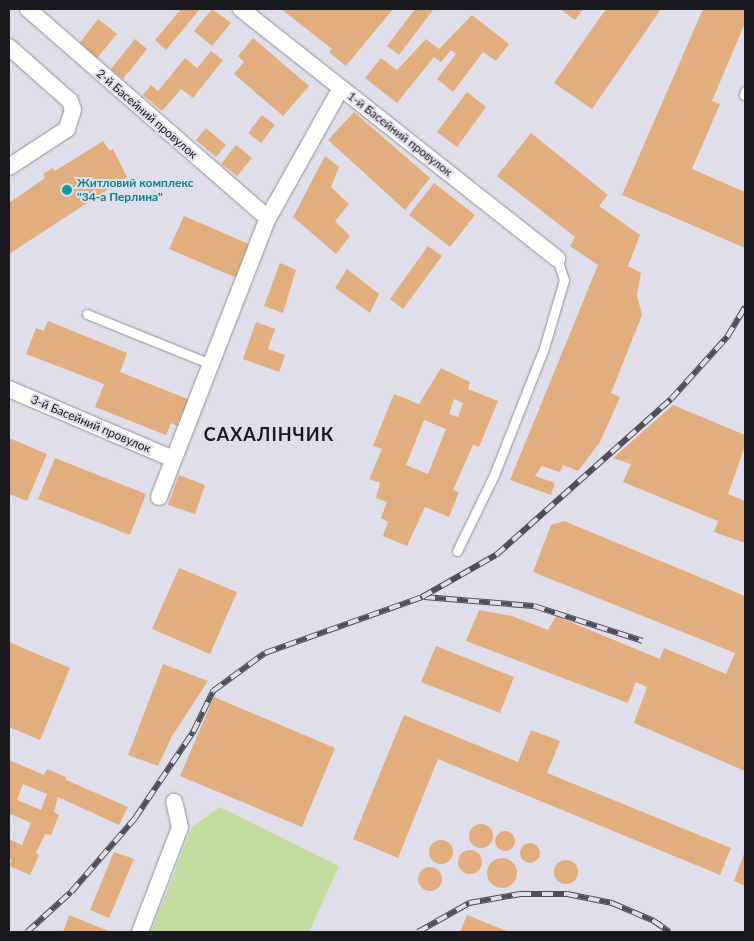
<!DOCTYPE html>
<html>
<head>
<meta charset="utf-8">
<style>
	body { margin:0 }
	#map { position:relative; width:754px; height:941px; overflow:hidden; background:#dfdeea; font-family:Lato,sans-serif }
	div>[style] { position:absolute }
	.green>* { inset:0; background:#c2dd9f }
	.building>* { inset:0; background:#e3ae7e }
	.round { border-radius:50% }
	.roads { filter:drop-shadow(0 0 1px #908f99) drop-shadow(0 0 1px #908f99) }
	.service>* { height:9px; margin:-4.5px; padding:0 4.5px; transform-origin:4.5px; border-radius:4.5px; background:#fff }
	.minor>* { height:16px; margin:-8px; padding:0 8px; transform-origin:8px; border-radius:8px; background:#fff }
	.rail>* { height:5.5px; margin-top:-2.75px; transform-origin:0; background:repeating-linear-gradient(90deg,#dfdeea 0 11px,#4f4f55 0 22px); box-sizing:border-box; border-block:1px solid #4f4f55 }
	.dots>* { width:14px; height:14px; translate:-50% -50%; box-sizing:border-box; border:2px solid #dfdeea; border-radius:50% }
	span { translate:-50% -50%; white-space:nowrap; text-align:center; line-height:1.15; -webkit-text-stroke:4px #dfdeea; paint-order:stroke }
	.street-label { font-size:12px; color:#19191d }
	.culture-label { font-size:12px; color:#0d838f; font-weight:700 }
	.left { translate:0 -50%; text-align:left }
	.district-label { font-size:18px; color:#19191d; font-weight:700; letter-spacing:1px }
	.frame { position:absolute; inset:0; border:10px solid #19191d; pointer-events:none }
</style>
</head>
<body>
<div id="map">
	<div class="green">
		<i style="clip-path:polygon(220px 807px,339px 866px,309px 932px,151px 932px,192px 827px)"></i>
	</div>
	<div class="building">
		<i style="clip-path:polygon(181px 9px,200px 9px,166px 50px,155px 40px)"></i>
		<i style="clip-path:polygon(212px 9px,231px 23px,212px 46px,194px 31px)"></i>
		<i style="clip-path:polygon(281px 9px,393px 9px,346px 66px,329px 52px,332px 49px)"></i>
		<i style="clip-path:polygon(415px 9px,433px 10px,399px 55px,387px 46px)"></i>
		<i style="clip-path:polygon(560px 9px,583px 9px,575px 20px)"></i>
		<i style="clip-path:polygon(606px 9px,661px 9px,592px 109px,554px 83px)"></i>
		<i style="clip-path:polygon(703px 9px,745px 9px,745px 23px,712px 101px,720px 104px,692px 169px,745px 192px,745px 248px,622px 195px)"></i>
		<i style="clip-path:polygon(472px 15px,509px 44px,496px 61px,483px 52px,453px 92px,437px 79px,456px 54px,451px 50px,441px 62px,434px 57px,397px 103px,365px 78px,381px 58px,397px 70px,426px 39px,439px 49px)"></i>
		<i style="clip-path:polygon(98px 19px,117px 34px,97px 58px,79px 44px)"></i>
		<i style="clip-path:polygon(253px 38px,309px 86px,283px 116px,234px 74px,244px 62px,238px 56px)"></i>
		<i style="clip-path:polygon(135px 39px,147px 49px,123px 79px,111px 69px)"></i>
		<i style="clip-path:polygon(211px 51px,223px 60px,193px 98px,181px 89px,162px 111px,143px 95px,151px 85px,158px 91px,185px 58px,197px 68px)"></i>
		<i style="clip-path:polygon(467px 92px,486px 107px,457px 147px,437px 132px)"></i>
		<i style="clip-path:polygon(354px 112px,430px 178px,405px 210px,328px 140px)"></i>
		<i style="clip-path:polygon(262px 115px,275px 125px,261px 143px,248px 133px)"></i>
		<i style="clip-path:polygon(206px 128px,226px 145px,216px 157px,196px 140px)"></i>
		<i style="clip-path:polygon(531px 133px,608px 195px,599px 206px,640px 235px,628px 266px,641px 273px,637px 295px,642px 315px,611px 393px,620px 397px,600px 442px,578px 471px,563px 465px,560px 472px,542px 466px,535px 476px,555px 483px,551px 495px,510px 480px,598px 265px,570px 246px,575px 237px,497px 176px)"></i>
		<i style="clip-path:polygon(103px 141px,110px 151px,113px 149px,127px 177px,9px 254px,9px 203px,45px 178px,43px 174px,53px 168px,55px 171px)"></i>
		<i style="clip-path:polygon(236px 145px,252px 158px,237px 176px,221px 164px)"></i>
		<i style="clip-path:polygon(325px 156px,339px 167px,331px 187px,349px 204px,335px 221px,350px 236px,336px 254px,293px 217px)"></i>
		<i style="clip-path:polygon(434px 183px,475px 215px,450px 247px,409px 215px)"></i>
		<i style="clip-path:polygon(184px 216px,251px 245px,237px 278px,169px 249px)"></i>
		<i style="clip-path:polygon(428px 246px,442px 256px,403px 309px,390px 299px)"></i>
		<i style="clip-path:polygon(280px 263px,296px 270px,283px 313px,264px 306px)"></i>
		<i style="clip-path:polygon(347px 269px,379px 294px,370px 313px,335px 288px)"></i>
		<i style="clip-path:polygon(48px 321px,127px 353px,120px 372px,190px 400px,179px 427px,171px 423px,166px 435px,95px 407px,104px 384px,26px 354px,36px 328px,44px 331px)"></i>
		<i style="clip-path:polygon(256px 322px,275px 329px,268px 349px,285px 355px,279px 372px,243px 359px)"></i>
		<i style="clip-path:polygon(evenodd,441px 368px,470px 382px,468px 389px,498px 401px,479px 447px,473px 445px,453px 490px,459px 492px,449px 517px,425px 507px,407px 546px,383px 536px,388px 522px,381px 518px,387px 502px,376px 498px,380px 483px,369px 479px,382px 449px,373px 446px,394px 394px,419px 404px,441px 368px,454px 399px,463px 403px,458px 417px,449px 414px,454px 399px,441px 368px,424px 420px,446px 429px,428px 474px,406px 465px,424px 420px)"></i>
		<i style="clip-path:polygon(673px 405px,745px 435px,745px 446px,728px 494px,745px 501px,745px 543px,714px 532px,718px 521px,623px 482px,631px 464px,613px 458px)"></i>
		<i style="clip-path:polygon(9px 438px,47px 454px,27px 501px,9px 494px)"></i>
		<i style="clip-path:polygon(55px 458px,146px 494px,130px 535px,38px 499px)"></i>
		<i style="clip-path:polygon(179px 475px,205px 485px,195px 514px,168px 505px)"></i>
		<i style="clip-path:polygon(564px 521px,745px 596px,745px 771px,634px 723px,647px 687px,636px 682px,628px 703px,466px 641px,479px 610px,512px 616px,548px 630px,556px 616px,660px 659px,664px 648px,726px 674px,735px 653px,533px 572px,551px 525px)"></i>
		<i style="clip-path:polygon(179px 568px,237px 592px,210px 654px,152px 629px)"></i>
		<i style="clip-path:polygon(9px 642px,70px 668px,40px 740px,9px 727px)"></i>
		<i style="clip-path:polygon(436px 646px,514px 677px,500px 713px,421px 682px)"></i>
		<i style="clip-path:polygon(163px 664px,208px 681px,172px 736px,158px 766px,128px 755px)"></i>
		<i style="clip-path:polygon(214px 697px,335px 748px,302px 827px,180px 776px)"></i>
		<i style="clip-path:polygon(404px 715px,518px 762px,531px 730px,560px 741px,547px 773px,731px 848px,720px 875px,438px 759px,398px 858px,353px 839px)"></i>
		<i style="clip-path:polygon(evenodd,9px 760px,44px 775px,47px 769px,66px 777px,66px 780px,128px 807px,119px 825px,58px 797px,54px 812px,59px 815px,51px 835px,45px 834px,36px 853px,39px 855px,30px 875px,9px 866px,12px 860px,9px 859px,9px 839px,22px 845px,31px 823px,11px 814px,9px 819px,9px 760px,23px 784px,47px 794px,41px 810px,17px 800px,23px 784px)"></i>
		<i class="round" style="left:469px;top:824px;width:24px;height:24px"></i>
		<i class="round" style="left:495px;top:831px;width:20px;height:20px"></i>
		<i class="round" style="left:429px;top:840px;width:24px;height:24px"></i>
		<i class="round" style="left:520px;top:843px;width:20px;height:20px"></i>
		<i class="round" style="left:458px;top:850px;width:24px;height:24px"></i>
		<i style="clip-path:polygon(745px 851px,745px 886px,734px 881px)"></i>
		<i style="clip-path:polygon(114px 852px,134px 859px,109px 918px,90px 910px)"></i>
		<i class="round" style="left:487px;top:858px;width:30px;height:30px"></i>
		<i class="round" style="left:554px;top:860px;width:24px;height:24px"></i>
		<i class="round" style="left:418px;top:867px;width:24px;height:24px"></i>
		<i style="clip-path:polygon(69px 915px,111px 932px,63px 932px)"></i>
		<i style="clip-path:polygon(467px 915px,509px 932px,460px 932px)"></i>
	</div>
	<div class="roads">
		<div class="service">
			<i style="left:744px;top:95px;width:4px;rotate:-76deg"></i>
			<i style="left:87px;top:314px;width:134px;rotate:22deg"></i>
			<i style="left:457px;top:551px;width:85px;rotate:-64deg"></i>
			<i style="left:494px;top:475px;width:136px;rotate:-68.5deg"></i>
			<i style="left:544px;top:348px;width:71px;rotate:-73.6deg"></i>
			<i style="left:564px;top:280px;width:22px;rotate:-108deg"></i>
		</div>
		<div class="minor">
			<i style="left:28px;top:9px;width:318px;rotate:41.1deg"></i>
			<i style="left:241px;top:9px;width:403px;rotate:38.3deg"></i>
			<i style="left:9px;top:47px;width:81px;rotate:41.5deg"></i>
			<i style="left:70px;top:101px;width:9px;rotate:72deg"></i>
			<i style="left:73px;top:110px;width:20px;rotate:108deg"></i>
			<i style="left:67px;top:129px;width:69px;rotate:146.8deg"></i>
			<i style="left:9px;top:389px;width:178px;rotate:23.1deg"></i>
			<i style="left:159px;top:497px;width:300px;rotate:-68.7deg"></i>
			<i style="left:268px;top:218px;width:149px;rotate:-60.7deg"></i>
			<i style="left:140px;top:932px;width:112px;rotate:-69.1deg"></i>
			<i style="left:180px;top:827px;width:26px;rotate:-103deg"></i>
		</div>
	</div>
	<div class="rail">
		<i style="left:424px;top:597px;width:110px;rotate:4.7deg"></i>
		<i style="left:534px;top:606px;width:114px;rotate:17.8deg"></i>
		<i style="left:27px;top:932px;width:59px;rotate:-42.3deg"></i>
		<i style="left:71px;top:892px;width:98px;rotate:-49.1deg"></i>
		<i style="left:135px;top:818px;width:104px;rotate:-56deg"></i>
		<i style="left:193px;top:732px;width:46px;rotate:-64deg"></i>
		<i style="left:213px;top:691px;width:64px;rotate:-36.2deg"></i>
		<i style="left:265px;top:653px;width:167px;rotate:-19.6deg"></i>
		<i style="left:422px;top:597px;width:85px;rotate:-29.6deg"></i>
		<i style="left:496px;top:555px;width:234px;rotate:-41.7deg"></i>
		<i style="left:671px;top:399px;width:84px;rotate:-47.9deg"></i>
		<i style="left:727px;top:337px;width:35px;rotate:-59deg"></i>
		<i style="left:418px;top:932px;width:59px;rotate:-29.6deg"></i>
		<i style="left:469px;top:903px;width:52px;rotate:-10deg"></i>
		<i style="left:520px;top:894px;width:47px"></i>
		<i style="left:567px;top:894px;width:46px;rotate:11.3deg"></i>
		<i style="left:612px;top:903px;width:46px;rotate:23.2deg"></i>
		<i style="left:654px;top:921px;width:19px;rotate:35deg"></i>
	</div>
	<div class="dots">
		<i style="left:67px;top:190px;background:#0f9aa8"></i>
	</div>
	<div class="street-label">
		<span style="left:147px;top:114px;rotate:41deg">2-й Басейний провулок</span>
		<span style="left:400px;top:134px;rotate:38deg">1-й Басейний провулок</span>
		<span style="left:91px;top:424px;rotate:23deg">3-й Басейний провулок</span>
	</div>
	<div class="culture-label">
		<span class="left" style="left:77px;top:190px">Житловий комплекс<br>"34-а Перлина"</span>
	</div>
	<div class="district-label">
		<span style="left:269px;top:434px">САХАЛІНЧИК</span>
	</div>
	<div class="frame"></div>
</div>
</body>
</html>
